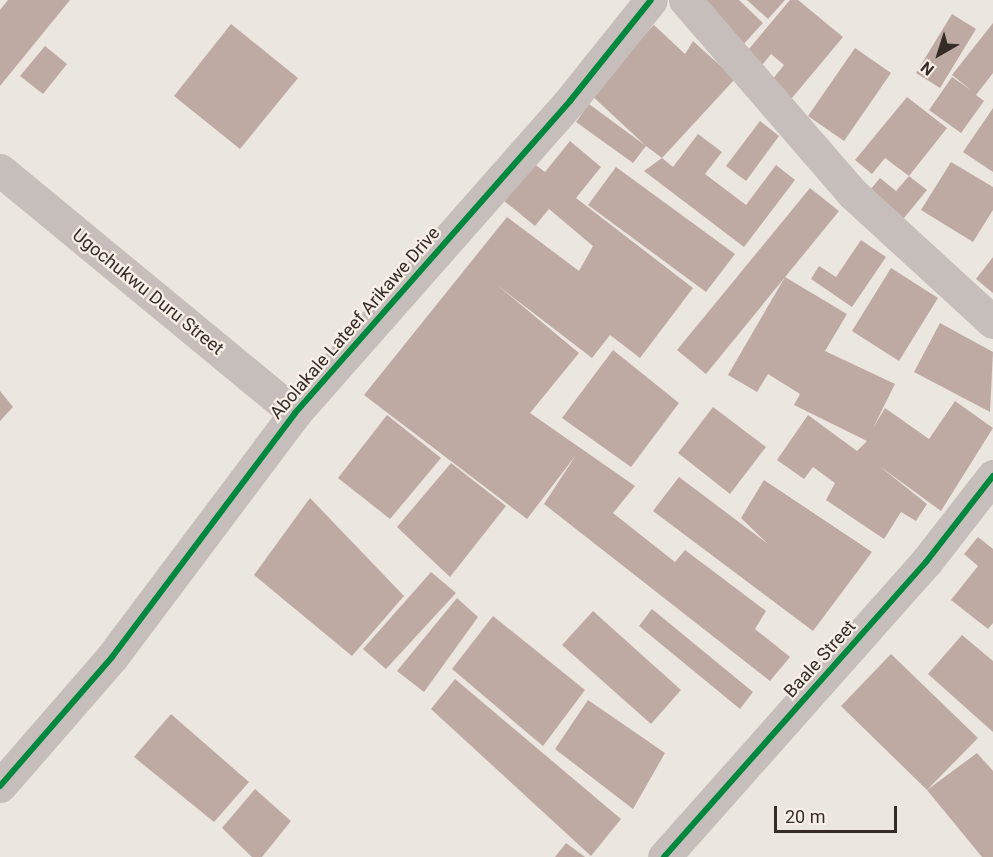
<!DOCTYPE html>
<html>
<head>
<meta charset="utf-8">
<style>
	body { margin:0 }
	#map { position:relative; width:993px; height:857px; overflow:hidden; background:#ece6e0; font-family:Roboto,sans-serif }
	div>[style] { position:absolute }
	.building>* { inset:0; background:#beaaa3 }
	.minor>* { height:33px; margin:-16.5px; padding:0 16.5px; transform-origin:16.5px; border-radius:16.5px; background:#c5beba }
	.cycleway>* { height:6px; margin:-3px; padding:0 3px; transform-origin:3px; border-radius:3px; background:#00873e }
	span { translate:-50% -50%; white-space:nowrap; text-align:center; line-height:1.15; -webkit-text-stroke:4.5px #f8f0e8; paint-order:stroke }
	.street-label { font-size:18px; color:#352c28 }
	.north { position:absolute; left:909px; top:24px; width:60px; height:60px; -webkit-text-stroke:4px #f8f0e8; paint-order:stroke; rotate:219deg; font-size:16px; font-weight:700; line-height:24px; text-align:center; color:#352c28 }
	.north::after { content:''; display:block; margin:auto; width:21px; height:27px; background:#352c28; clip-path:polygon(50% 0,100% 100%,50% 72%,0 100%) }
	.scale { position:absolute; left:774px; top:806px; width:123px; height:27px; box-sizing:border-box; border:3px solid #352c28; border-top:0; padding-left:8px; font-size:18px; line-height:21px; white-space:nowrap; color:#352c28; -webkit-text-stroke:4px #f8f0e8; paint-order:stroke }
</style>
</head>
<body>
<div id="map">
	<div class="building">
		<i style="clip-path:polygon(8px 0,70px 0,0 86px,0 10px)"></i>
		<i style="clip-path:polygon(698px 0,739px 0,763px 23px,741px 47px)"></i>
		<i style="clip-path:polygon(747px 0,785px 0,768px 19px)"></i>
		<i style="clip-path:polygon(790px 0,798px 0,843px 37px,792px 98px,772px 80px,784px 65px,771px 54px,759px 69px,743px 56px)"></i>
		<i style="clip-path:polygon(952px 14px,976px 29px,940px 88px,916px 73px)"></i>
		<i style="clip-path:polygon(993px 23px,993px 73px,976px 95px,984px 101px,961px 133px,929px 110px,952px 77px,971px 90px,952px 75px)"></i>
		<i style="clip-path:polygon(231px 24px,298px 78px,240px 149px,174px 96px)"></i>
		<i style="clip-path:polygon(654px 25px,685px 54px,693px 41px,735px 79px,662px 158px,646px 146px,633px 163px,576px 122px,589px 104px,646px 146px,589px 93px)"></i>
		<i style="clip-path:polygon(45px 46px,67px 64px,43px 94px,20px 76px)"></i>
		<i style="clip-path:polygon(855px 48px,891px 73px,844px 141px,808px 116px)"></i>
		<i style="clip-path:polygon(907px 97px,947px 128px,909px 176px,885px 158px,872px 174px,855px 160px)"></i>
		<i style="clip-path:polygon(993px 108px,993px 172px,963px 152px)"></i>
		<i style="clip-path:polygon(760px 121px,779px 136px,746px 181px,726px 166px)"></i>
		<i style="clip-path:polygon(698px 134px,722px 152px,705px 174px,746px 205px,776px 165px,795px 180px,744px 247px,644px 171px,662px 158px,673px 167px)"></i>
		<i style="clip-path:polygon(570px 141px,601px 167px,576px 198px,693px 288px,640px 358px,610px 335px,592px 358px,497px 285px,579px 353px,530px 413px,635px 486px,613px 513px,675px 562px,685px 550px,766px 611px,755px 629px,790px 657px,770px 681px,544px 504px,576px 455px,527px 519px,364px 395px,507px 217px,579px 271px,593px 246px,549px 209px,535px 226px,503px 200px,533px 163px,545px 172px)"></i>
		<i style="clip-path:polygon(951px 162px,993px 187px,993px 210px,973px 242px,921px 210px)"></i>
		<i style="clip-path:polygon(616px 167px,735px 254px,706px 292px,588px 205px)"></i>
		<i style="clip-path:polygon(909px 176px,927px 190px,904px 218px,870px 190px,880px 178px,896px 191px)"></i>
		<i style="clip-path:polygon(810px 188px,839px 211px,706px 374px,677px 350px)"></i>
		<i style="clip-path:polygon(861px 240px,886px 257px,852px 307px,811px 279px,819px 266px,836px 277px)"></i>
		<i style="clip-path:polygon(993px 257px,993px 293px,976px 279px)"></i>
		<i style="clip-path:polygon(891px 268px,938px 298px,899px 361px,852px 331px)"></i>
		<i style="clip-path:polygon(785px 277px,847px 314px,825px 351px,895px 384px,873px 428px,885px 408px,929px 439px,955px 401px,993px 428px,941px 511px,878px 465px,927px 504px,916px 521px,901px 512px,884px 539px,826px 500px,835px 483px,813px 467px,804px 479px,777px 460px,808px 415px,857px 451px,867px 441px,794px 405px,800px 394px,768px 374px,757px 392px,728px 375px)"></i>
		<i style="clip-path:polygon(940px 323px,993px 352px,990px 412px,914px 372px)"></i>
		<i style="clip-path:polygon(613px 350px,679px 403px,631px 467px,562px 418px)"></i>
		<i style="clip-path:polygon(0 391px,13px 407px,0 421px)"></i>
		<i style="clip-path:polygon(713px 407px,766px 447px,730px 494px,678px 453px)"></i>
		<i style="clip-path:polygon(387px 415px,441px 458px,390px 519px,338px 478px)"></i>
		<i style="clip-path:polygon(451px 463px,506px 506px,450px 577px,397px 527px)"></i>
		<i style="clip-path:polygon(679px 477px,768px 544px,741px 518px,764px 480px,872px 552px,813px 631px,653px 511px)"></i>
		<i style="clip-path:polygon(310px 498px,404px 596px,352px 656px,254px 575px)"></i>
		<i style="clip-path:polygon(978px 537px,993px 549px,993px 623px,988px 629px,951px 600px,978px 566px,964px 554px)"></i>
		<i style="clip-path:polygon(431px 572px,456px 593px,386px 669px,363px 649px)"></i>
		<i style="clip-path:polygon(457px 598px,478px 617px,424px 692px,397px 671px)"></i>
		<i style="clip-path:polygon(652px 609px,753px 692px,740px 709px,639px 626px)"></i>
		<i style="clip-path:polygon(593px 611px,681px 690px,651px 724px,562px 645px)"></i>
		<i style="clip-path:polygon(493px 616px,585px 690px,543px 746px,452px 669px)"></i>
		<i style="clip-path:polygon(962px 635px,993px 661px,993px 732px,928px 674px)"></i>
		<i style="clip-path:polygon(891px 654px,978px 738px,927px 790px,841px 706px)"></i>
		<i style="clip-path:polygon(455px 679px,621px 819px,591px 856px,431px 709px)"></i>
		<i style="clip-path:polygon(588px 700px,665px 753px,633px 809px,555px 749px)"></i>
		<i style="clip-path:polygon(171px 714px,249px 782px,214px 822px,134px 757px)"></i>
		<i style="clip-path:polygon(977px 753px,993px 771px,993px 857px,982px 857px,927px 790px)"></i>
		<i style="clip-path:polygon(255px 789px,291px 821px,262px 857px,252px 857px,222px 828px)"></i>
		<i style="clip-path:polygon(566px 843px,585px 857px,555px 857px)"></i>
	</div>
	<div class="minor">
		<i style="left:685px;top:0;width:255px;rotate:49.1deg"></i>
		<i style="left:852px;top:193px;width:191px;rotate:42.5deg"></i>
		<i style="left:0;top:170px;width:382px;rotate:39.5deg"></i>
		<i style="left:0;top:786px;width:171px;rotate:-49deg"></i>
		<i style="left:112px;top:657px;width:305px;rotate:-53.1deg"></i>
		<i style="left:295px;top:413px;width:416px;rotate:-48.6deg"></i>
		<i style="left:570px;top:101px;width:129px;rotate:-51.3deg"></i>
		<i style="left:664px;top:857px;width:395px;rotate:-48.4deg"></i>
		<i style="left:926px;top:562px;width:109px;rotate:-52.1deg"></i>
	</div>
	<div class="cycleway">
		<i style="left:0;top:786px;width:171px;rotate:-49deg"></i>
		<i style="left:112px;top:657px;width:305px;rotate:-53.1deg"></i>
		<i style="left:295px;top:413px;width:416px;rotate:-48.6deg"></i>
		<i style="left:570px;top:101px;width:129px;rotate:-51.3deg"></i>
		<i style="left:664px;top:857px;width:395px;rotate:-48.4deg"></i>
		<i style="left:926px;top:562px;width:109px;rotate:-52.1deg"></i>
	</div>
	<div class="street-label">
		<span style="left:148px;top:292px;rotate:39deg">Ugochukwu Duru Street</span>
		<span style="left:355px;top:323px;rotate:-49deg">Abolakale Lateef Arikawe Drive</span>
		<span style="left:820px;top:659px;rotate:-48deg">Baale Street</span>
	</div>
	<div class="north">N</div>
	<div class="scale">20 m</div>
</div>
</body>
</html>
